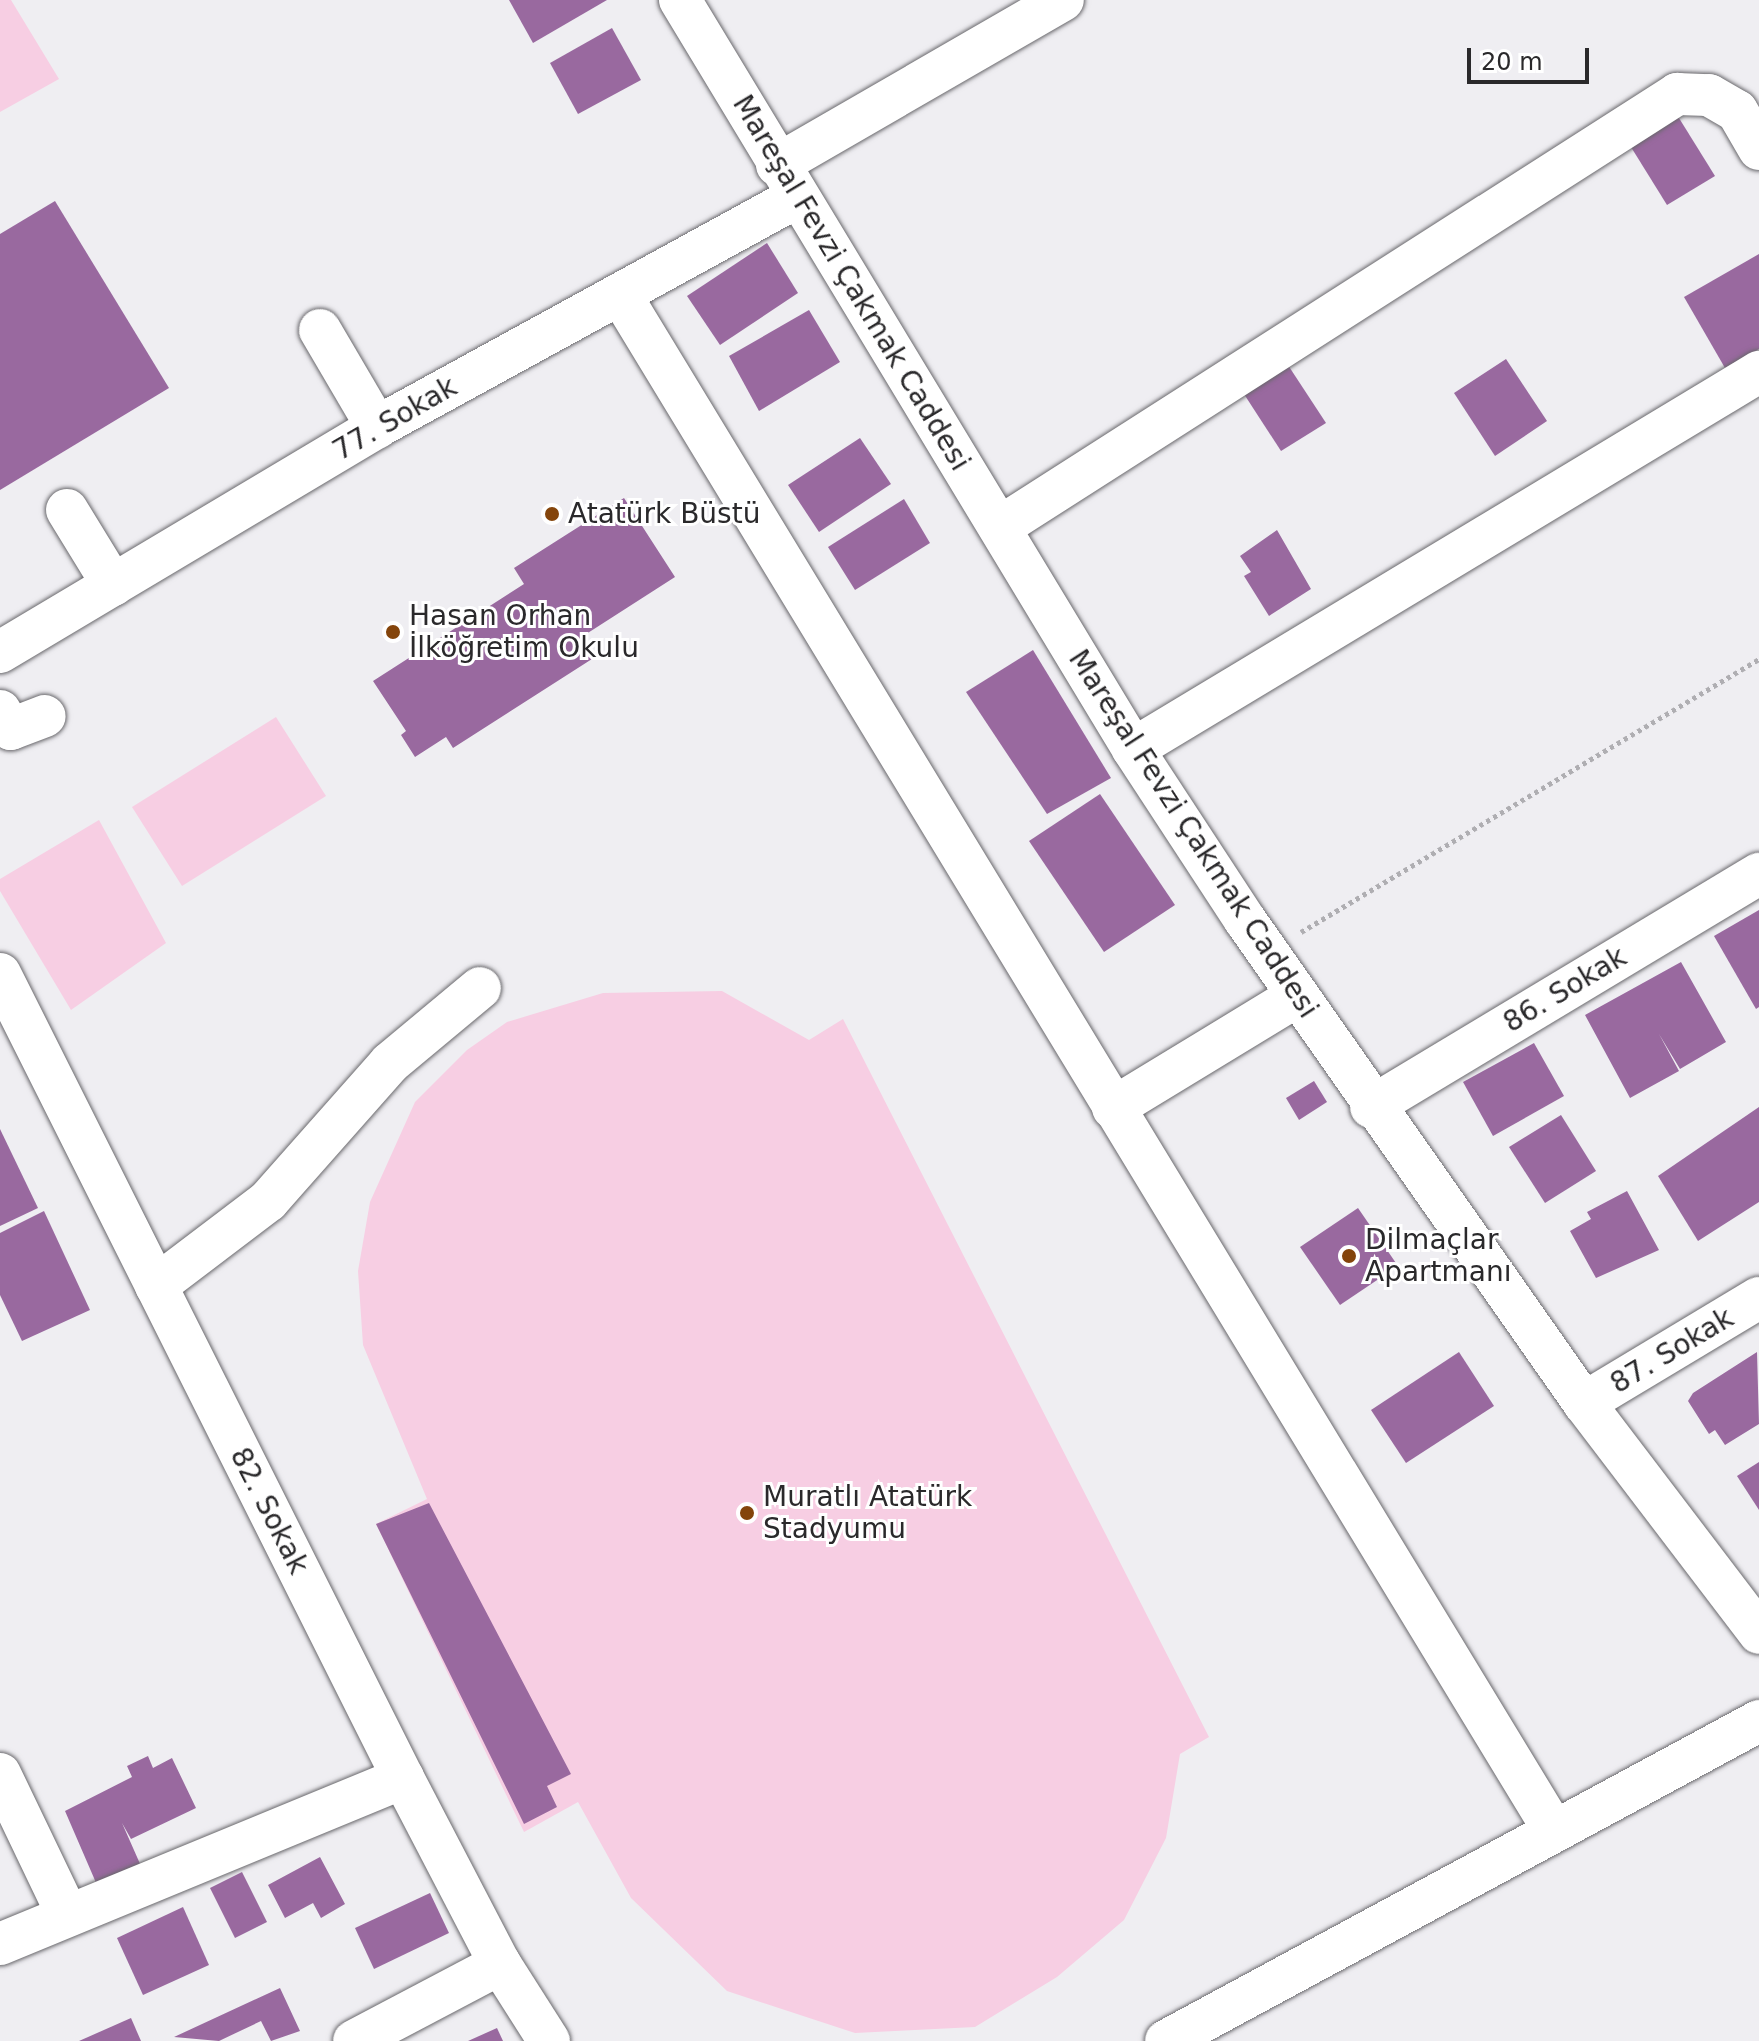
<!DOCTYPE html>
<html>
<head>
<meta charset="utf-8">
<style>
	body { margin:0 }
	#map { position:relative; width:1759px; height:2041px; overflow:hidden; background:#efeef2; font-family:"DejaVu Sans",sans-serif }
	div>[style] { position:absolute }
	.green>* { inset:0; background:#f7cee3 }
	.building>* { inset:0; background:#99699f }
	.path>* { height:5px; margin-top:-2.5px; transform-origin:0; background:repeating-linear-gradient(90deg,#afaeb2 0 4px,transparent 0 8px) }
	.roads { filter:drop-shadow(0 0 2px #69686c) drop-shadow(0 0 2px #69686c) }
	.minor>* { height:42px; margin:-21px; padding:0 21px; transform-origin:21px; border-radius:21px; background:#fff }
	.dots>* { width:22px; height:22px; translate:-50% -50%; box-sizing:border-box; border:4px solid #fff; border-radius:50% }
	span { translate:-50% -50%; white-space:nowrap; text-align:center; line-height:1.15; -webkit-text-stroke:6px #fff; paint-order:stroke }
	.street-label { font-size:28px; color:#2a292b }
	.poi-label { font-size:28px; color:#2a292b }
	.left { translate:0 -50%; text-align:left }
	.scale { position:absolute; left:1467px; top:48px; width:122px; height:36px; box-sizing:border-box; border:4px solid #2a292b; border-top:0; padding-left:10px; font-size:24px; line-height:28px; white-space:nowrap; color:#2a292b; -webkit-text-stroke:6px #fff; paint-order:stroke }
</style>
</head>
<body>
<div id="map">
	<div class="green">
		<i style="clip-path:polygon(0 0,11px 0,59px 79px,0 112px)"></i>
		<i style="clip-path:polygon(276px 717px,326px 796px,182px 886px,132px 807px)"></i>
		<i style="clip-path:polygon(99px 820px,166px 943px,71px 1010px,0 891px,0 879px)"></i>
		<i style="clip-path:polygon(722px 991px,809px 1040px,843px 1019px,1209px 1737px,1180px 1754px,1166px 1838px,1124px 1920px,1057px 1977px,975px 2027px,855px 2033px,727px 1991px,631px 1898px,578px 1802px,524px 1832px,376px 1524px,427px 1499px,363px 1345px,358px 1271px,370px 1202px,415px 1102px,467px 1050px,507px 1022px,603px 993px)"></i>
	</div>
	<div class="building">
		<i style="clip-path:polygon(509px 0,607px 0,533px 43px)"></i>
		<i style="clip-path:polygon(612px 28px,641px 80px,578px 114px,550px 63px)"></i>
		<i style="clip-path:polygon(1674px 110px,1715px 176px,1667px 205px,1626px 139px)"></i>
		<i style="clip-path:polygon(55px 201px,169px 388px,0 490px,0 234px)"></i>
		<i style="clip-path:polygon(767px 243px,798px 293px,720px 345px,687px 296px)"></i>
		<i style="clip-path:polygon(1759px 254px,1759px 349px,1725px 368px,1684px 297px)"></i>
		<i style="clip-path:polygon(809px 310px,840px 362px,759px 411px,729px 356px)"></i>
		<i style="clip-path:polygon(1506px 359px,1547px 421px,1495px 456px,1454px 393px)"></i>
		<i style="clip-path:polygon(1286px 362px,1326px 423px,1281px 451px,1242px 391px)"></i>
		<i style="clip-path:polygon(860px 438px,891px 484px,819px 532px,788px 485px)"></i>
		<i style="clip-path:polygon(624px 498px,675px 577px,580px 638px,592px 659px,453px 748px,446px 737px,415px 757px,401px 735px,406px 731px,373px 681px,524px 584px,514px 568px)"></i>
		<i style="clip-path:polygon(904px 499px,930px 543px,855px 590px,828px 547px)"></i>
		<i style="clip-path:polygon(1277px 530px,1311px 589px,1269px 616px,1244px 576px,1251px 572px,1240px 556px)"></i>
		<i style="clip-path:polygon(1033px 650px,1111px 778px,1047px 814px,966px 692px)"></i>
		<i style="clip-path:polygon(1100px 794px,1175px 905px,1104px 952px,1029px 841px)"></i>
		<i style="clip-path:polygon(1759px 910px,1759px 1007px,1756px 1009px,1714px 936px)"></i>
		<i style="clip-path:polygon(1681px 962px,1726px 1042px,1680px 1069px,1659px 1034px,1679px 1071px,1630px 1098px,1585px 1015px)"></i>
		<i style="clip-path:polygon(1534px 1043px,1564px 1096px,1493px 1136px,1463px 1082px)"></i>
		<i style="clip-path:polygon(1314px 1081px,1327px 1102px,1299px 1120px,1286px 1098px)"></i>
		<i style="clip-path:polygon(1759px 1107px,1759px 1202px,1698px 1241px,1658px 1176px)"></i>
		<i style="clip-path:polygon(1561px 1115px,1596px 1171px,1545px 1203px,1509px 1147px)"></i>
		<i style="clip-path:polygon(0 1129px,38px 1208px,0 1226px)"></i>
		<i style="clip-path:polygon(1627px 1191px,1659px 1250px,1596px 1278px,1570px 1231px,1591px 1219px,1587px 1212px)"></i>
		<i style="clip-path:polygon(1358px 1208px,1398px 1266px,1340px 1305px,1300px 1247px)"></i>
		<i style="clip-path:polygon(44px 1211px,90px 1310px,22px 1341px,0 1295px,0 1233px)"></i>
		<i style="clip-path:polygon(1459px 1352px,1494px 1406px,1406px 1463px,1371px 1410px)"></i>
		<i style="clip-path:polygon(1757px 1352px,1759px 1424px,1725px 1445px,1715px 1430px,1709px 1434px,1688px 1401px,1693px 1393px)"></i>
		<i style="clip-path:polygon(1759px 1462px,1759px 1510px,1737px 1476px)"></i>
		<i style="clip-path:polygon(429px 1503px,571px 1774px,547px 1786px,557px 1807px,524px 1824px,376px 1524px)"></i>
		<i style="clip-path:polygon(148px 1756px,153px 1768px,172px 1758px,196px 1808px,131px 1839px,122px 1823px,141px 1866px,97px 1885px,65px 1811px,132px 1777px,127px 1766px)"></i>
		<i style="clip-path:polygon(320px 1857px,345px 1904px,321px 1918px,313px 1903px,285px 1918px,268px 1885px)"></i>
		<i style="clip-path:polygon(242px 1872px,267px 1922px,235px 1938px,210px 1888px)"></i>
		<i style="clip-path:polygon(430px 1893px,449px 1933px,374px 1969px,355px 1928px)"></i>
		<i style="clip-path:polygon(183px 1907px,209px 1965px,143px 1995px,117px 1938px)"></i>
		<i style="clip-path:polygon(280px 1988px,300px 2031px,271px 2041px,261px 2021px,219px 2041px,174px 2037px)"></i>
		<i style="clip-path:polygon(131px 2018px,141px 2041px,79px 2041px)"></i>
		<i style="clip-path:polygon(497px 2028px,503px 2041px,468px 2041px)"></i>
	</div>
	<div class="path">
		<i style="left:1301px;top:932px;width:533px;rotate:-30.8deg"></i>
	</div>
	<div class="roads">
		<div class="minor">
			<i style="left:680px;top:0;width:875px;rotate:58.83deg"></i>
			<i style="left:1133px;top:749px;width:204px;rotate:56.8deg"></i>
			<i style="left:1245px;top:920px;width:590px;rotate:54.94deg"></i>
			<i style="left:1584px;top:1403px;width:289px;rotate:52.7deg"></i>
			<i style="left:777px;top:165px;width:330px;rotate:-30deg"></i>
			<i style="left:620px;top:294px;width:1799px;rotate:58.71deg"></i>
			<i style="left:320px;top:330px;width:113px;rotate:59.6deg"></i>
			<i style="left:67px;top:510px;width:88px;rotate:58.5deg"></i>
			<i style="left:1000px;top:527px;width:804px;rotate:-32.6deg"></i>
			<i style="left:1677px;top:94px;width:32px;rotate:2deg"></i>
			<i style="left:1709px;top:95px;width:32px;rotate:30deg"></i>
			<i style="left:1737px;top:111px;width:44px;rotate:59.9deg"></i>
			<i style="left:0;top:652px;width:439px;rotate:-30.8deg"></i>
			<i style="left:377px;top:427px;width:479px;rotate:-28.7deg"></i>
			<i style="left:0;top:711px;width:21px;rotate:59deg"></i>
			<i style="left:11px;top:729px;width:36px;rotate:-21deg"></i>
			<i style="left:1133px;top:749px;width:731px;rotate:-31.06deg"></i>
			<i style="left:0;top:974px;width:899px;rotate:63.38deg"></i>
			<i style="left:403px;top:1778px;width:210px;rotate:62.5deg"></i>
			<i style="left:500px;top:1964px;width:91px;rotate:57.5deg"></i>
			<i style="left:1371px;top:1107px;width:453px;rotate:-31deg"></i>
			<i style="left:1113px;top:1108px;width:215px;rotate:-31.3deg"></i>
			<i style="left:156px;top:1286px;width:141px;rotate:-37.2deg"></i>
			<i style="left:268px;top:1201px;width:184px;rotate:-48.5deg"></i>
			<i style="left:390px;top:1063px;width:117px;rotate:-39.8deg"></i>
			<i style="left:1584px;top:1403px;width:204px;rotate:-31deg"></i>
			<i style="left:0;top:1774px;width:157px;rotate:64.4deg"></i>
			<i style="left:0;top:1944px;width:436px;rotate:-22.4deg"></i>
			<i style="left:354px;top:2041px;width:165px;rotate:-27.8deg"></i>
			<i style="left:1166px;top:2041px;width:674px;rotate:-28.35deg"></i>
		</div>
	</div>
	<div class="dots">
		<i style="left:552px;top:514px;background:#84440b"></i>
		<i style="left:393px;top:632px;background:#84440b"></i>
		<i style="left:1349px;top:1256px;background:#84440b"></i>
		<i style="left:747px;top:1513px;background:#84440b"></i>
	</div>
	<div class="street-label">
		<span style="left:851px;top:283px;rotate:59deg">Mareşal Fevzi Çakmak Caddesi</span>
		<span style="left:395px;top:419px;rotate:-30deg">77. Sokak</span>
		<span style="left:1193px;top:834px;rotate:57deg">Mareşal Fevzi Çakmak Caddesi</span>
		<span style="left:1565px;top:990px;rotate:-31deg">86. Sokak</span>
		<span style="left:1672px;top:1351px;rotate:-31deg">87. Sokak</span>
		<span style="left:269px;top:1511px;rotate:63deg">82. Sokak</span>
	</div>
	<div class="poi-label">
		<span class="left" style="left:568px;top:514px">Atatürk Büstü</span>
		<span class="left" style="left:409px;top:632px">Hasan Orhan<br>İlköğretim Okulu</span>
		<span class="left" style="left:1365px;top:1256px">Dilmaçlar<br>Apartmanı</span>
		<span class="left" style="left:763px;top:1513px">Muratlı Atatürk<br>Stadyumu</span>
	</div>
	<div class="scale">20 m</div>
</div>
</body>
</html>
